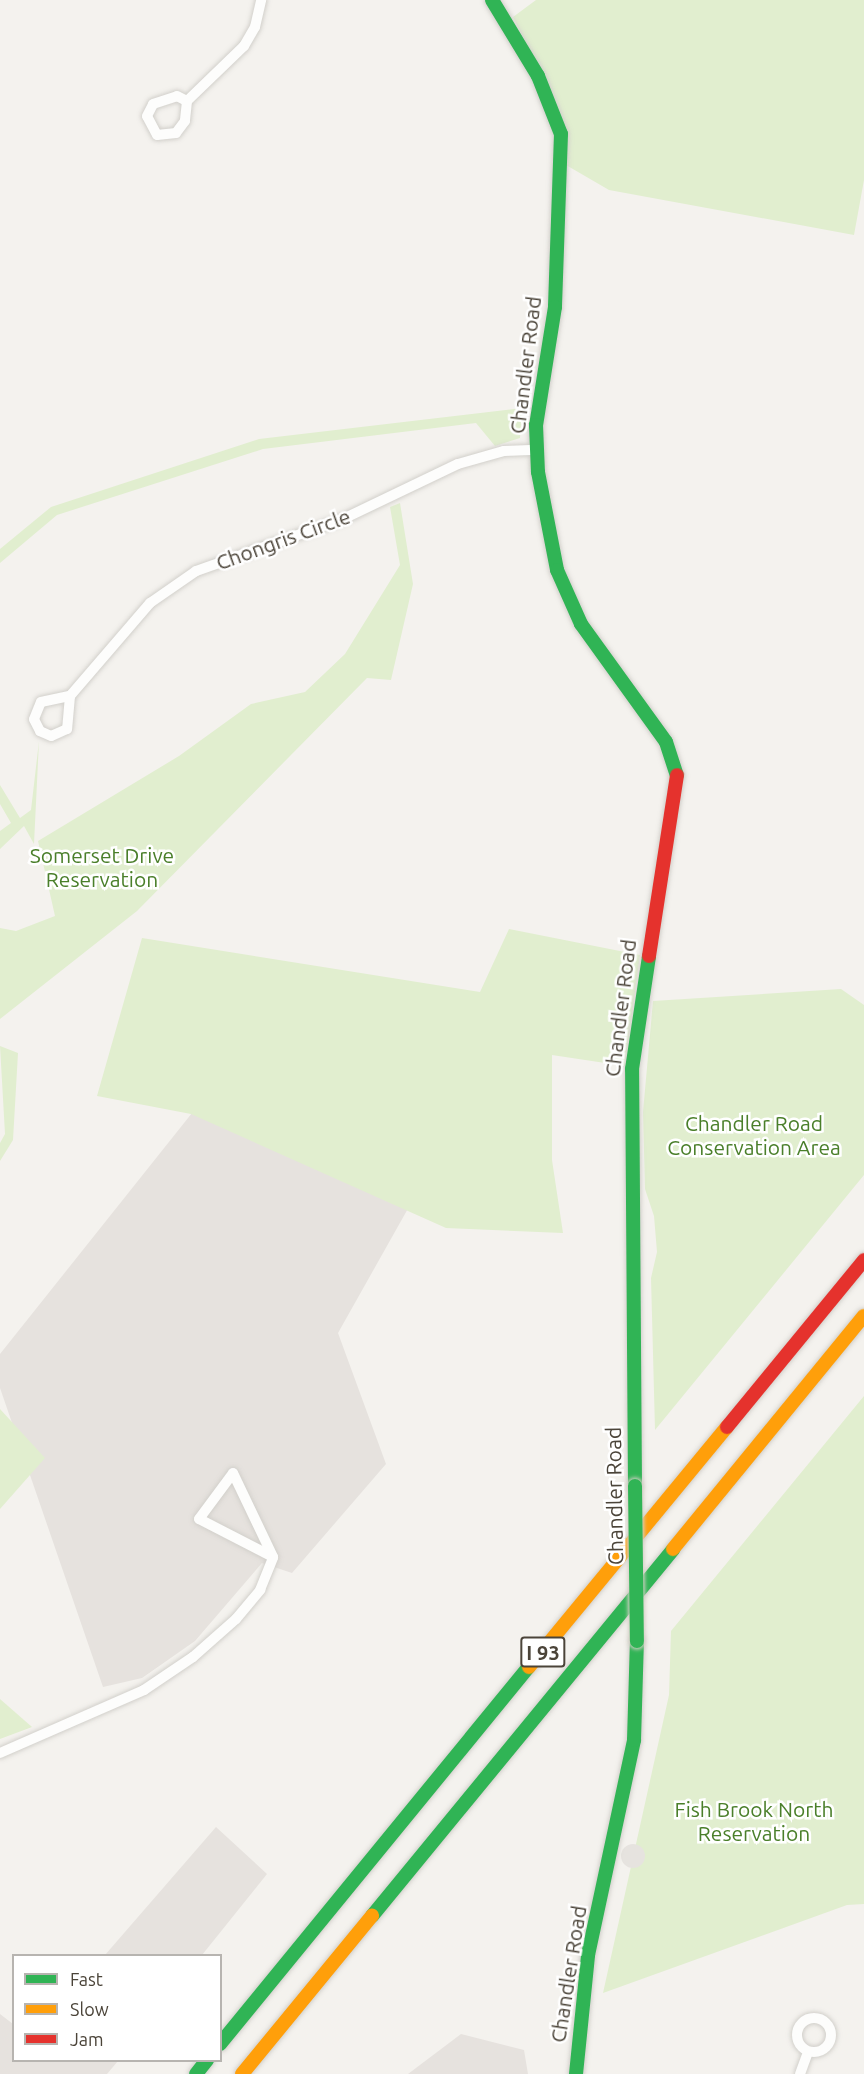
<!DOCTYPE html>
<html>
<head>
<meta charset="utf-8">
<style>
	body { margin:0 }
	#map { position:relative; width:864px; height:2074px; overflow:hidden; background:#f4f2ee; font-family:Ubuntu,sans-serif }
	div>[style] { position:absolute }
	.industrial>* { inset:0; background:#e6e2de }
	.green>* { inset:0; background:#e1eecf }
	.parking>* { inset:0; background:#e6e3df }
	.round { border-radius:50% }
	.roads { filter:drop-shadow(0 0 2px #d2d0cb) drop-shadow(0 0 2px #d2d0cb) }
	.street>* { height:10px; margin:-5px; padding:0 5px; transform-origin:5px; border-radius:5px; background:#fdfdfc }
	.street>.ring { margin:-5px; padding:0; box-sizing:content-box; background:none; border:10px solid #fdfdfc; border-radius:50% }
	.fast>* { height:14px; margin:-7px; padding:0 7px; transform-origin:7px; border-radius:7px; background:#30b455 }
	.slow>* { height:14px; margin:-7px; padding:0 7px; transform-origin:7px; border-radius:7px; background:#ff9f0a }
	.jam>* { height:14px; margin:-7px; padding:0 7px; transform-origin:7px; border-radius:7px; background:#e5322d }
	.bridges { filter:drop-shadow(0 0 2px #d3cfc5) drop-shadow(0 0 2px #d3cfc5) }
	.fast-bridge>* { height:14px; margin:-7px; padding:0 7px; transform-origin:7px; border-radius:7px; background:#30b455 }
	span { translate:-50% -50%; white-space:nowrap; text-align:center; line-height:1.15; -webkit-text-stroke:5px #fff; paint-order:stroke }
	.shield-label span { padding:2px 4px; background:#fff; border:2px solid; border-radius:4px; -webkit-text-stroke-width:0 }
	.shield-label { font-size:20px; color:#4b4439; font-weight:700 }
	.street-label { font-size:21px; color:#4b4439 }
	.park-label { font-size:21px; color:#4a7f2a }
	.legend { position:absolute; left:12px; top:1954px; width:210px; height:108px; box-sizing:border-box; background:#fff; border:2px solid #b7b4b0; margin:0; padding:8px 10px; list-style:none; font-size:18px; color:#4b4439 }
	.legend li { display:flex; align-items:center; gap:12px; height:30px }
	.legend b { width:30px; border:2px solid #b7b4b0 }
</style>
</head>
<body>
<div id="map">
	<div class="industrial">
		<i style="clip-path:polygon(192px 1113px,410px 1205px,338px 1333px,386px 1464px,292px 1573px,262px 1563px,195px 1641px,142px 1678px,103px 1687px,0 1388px,0 1354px)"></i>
		<i style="clip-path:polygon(216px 1827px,267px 1874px,202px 1955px,105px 1955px)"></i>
		<i style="clip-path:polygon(0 2014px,13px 2024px,14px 2060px,118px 2061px,107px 2074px,0 2074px)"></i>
		<i style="clip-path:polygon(461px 2034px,524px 2050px,528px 2074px,408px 2074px)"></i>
	</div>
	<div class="green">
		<i style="clip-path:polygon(536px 0,864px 0,864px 180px,854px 235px,609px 190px,566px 165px,551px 92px,513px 17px)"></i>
		<i style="clip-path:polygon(522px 408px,520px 438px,495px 446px,476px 423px,263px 449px,57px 515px,0 563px,0 549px,51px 507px,259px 439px)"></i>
		<i style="clip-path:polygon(400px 503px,413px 584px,391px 680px,367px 678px,137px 911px,0 1019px,0 928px,16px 931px,55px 916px,38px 841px,179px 756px,251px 704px,305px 692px,345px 654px,400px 565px,390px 507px)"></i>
		<i style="clip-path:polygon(39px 741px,34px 844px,24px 826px,0 849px,0 831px,11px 823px,0 804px,0 785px,20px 818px,31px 810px)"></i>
		<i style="clip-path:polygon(509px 929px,640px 955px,625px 1066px,552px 1055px,552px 1160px,563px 1233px,446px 1228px,191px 1114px,97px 1096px,142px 938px,480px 992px)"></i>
		<i style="clip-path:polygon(841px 989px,864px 1005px,864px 1175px,655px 1430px,651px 1278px,657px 1252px,654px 1216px,645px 1189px,643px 1112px,653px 1001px)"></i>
		<i style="clip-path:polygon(0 1046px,18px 1053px,13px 1140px,0 1161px,0 1143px,5px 1134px)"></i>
		<i style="clip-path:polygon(864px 1396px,864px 1904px,847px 1905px,603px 1993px,669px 1695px,671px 1631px)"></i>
		<i style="clip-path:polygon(0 1409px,45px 1458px,0 1509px)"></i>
		<i style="clip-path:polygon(0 1699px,32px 1727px,0 1739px)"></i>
	</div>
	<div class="parking">
		<i class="round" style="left:621px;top:1844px;width:24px;height:24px"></i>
	</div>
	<div class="roads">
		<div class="street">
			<i style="left:177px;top:96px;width:11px;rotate:27deg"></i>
			<i style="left:187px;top:101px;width:20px;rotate:96deg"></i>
			<i style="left:185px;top:121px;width:15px;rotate:127deg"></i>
			<i style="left:176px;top:133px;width:19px;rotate:174deg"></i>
			<i style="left:157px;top:135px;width:21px;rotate:-118deg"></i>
			<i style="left:147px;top:116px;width:13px;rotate:-63deg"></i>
			<i style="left:153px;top:104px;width:25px;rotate:-18deg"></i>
			<i style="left:187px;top:101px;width:79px;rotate:-44deg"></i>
			<i style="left:244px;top:46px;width:22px;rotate:-60deg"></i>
			<i style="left:255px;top:27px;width:28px;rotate:-77deg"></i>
			<i style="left:70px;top:696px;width:33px;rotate:95deg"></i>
			<i style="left:67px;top:729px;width:17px;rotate:156deg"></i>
			<i style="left:51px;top:736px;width:12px;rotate:-156deg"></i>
			<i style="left:40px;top:731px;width:13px;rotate:-117deg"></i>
			<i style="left:34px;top:719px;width:18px;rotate:-68deg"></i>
			<i style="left:41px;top:702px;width:30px;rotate:-12deg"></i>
			<i style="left:70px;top:696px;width:123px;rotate:-49.3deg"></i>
			<i style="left:150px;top:603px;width:56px;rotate:-34.8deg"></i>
			<i style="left:196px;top:571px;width:156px;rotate:-19.5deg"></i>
			<i style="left:343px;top:519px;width:127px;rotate:-25.6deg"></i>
			<i style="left:458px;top:464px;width:48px;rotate:-15.8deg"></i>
			<i style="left:504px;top:451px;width:33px;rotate:-2deg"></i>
			<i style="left:0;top:1753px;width:157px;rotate:-23.6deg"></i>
			<i style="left:144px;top:1690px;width:59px;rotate:-34deg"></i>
			<i style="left:193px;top:1657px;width:57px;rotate:-41.5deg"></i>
			<i style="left:236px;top:1619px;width:38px;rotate:-50deg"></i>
			<i style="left:260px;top:1590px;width:35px;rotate:-68deg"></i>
			<i style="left:273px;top:1557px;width:83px;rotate:-152.8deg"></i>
			<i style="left:199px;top:1519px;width:57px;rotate:-53.5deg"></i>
			<i style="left:233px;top:1473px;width:93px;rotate:64.5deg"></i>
			<i class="ring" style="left:797px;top:2018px;width:24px;height:24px"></i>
			<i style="left:800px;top:2074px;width:23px;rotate:-70deg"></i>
		</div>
		<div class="fast">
			<i style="left:492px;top:0;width:89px;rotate:58.8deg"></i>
			<i style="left:538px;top:76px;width:62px;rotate:68.4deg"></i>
			<i style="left:561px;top:134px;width:173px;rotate:92deg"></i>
			<i style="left:555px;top:307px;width:120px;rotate:99.1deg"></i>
			<i style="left:536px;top:425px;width:47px;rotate:87.6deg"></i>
			<i style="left:538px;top:472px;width:100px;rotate:79deg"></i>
			<i style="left:557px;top:570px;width:59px;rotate:66deg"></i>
			<i style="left:581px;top:624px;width:145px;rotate:54.2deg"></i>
			<i style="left:666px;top:742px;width:35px;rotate:72deg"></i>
			<i style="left:635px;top:1486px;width:417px;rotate:-90.4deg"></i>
			<i style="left:632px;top:1069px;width:114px;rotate:-81.4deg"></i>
			<i style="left:372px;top:1916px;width:475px;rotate:-50.6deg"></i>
			<i style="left:220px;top:2044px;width:487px;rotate:-50.7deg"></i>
			<i style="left:196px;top:2074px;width:18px;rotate:-52deg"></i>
			<i style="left:576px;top:2074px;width:120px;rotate:-84.2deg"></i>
			<i style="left:588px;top:1955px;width:220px;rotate:-77.9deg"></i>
			<i style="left:634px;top:1740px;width:99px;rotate:-88.3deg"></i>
		</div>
		<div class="slow">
			<i style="left:673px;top:1549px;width:301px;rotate:-50.7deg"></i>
			<i style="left:529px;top:1667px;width:311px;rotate:-50.5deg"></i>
			<i style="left:242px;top:2074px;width:205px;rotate:-50.6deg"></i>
		</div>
		<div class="jam">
			<i style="left:649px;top:956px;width:183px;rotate:-81.2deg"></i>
			<i style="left:727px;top:1427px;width:216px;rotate:-50.6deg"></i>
		</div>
	</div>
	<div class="bridges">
		<div class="fast-bridge">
			<i style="left:635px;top:1486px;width:155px;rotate:89.3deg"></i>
		</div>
	</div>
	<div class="shield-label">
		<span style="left:543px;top:1652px">I 93</span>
	</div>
	<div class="street-label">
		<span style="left:525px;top:365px;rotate:-83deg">Chandler Road</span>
		<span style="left:283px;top:539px;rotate:-20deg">Chongris Circle</span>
		<span style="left:620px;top:1008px;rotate:-83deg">Chandler Road</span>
		<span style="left:614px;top:1496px;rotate:-91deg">Chandler Road</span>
		<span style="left:568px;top:1974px;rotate:-81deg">Chandler Road</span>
	</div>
	<div class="park-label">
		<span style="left:102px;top:867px">Somerset Drive<br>Reservation</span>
		<span style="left:754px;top:1135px">Chandler Road<br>Conservation Area</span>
		<span style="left:754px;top:1821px">Fish Brook North<br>Reservation</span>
	</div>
	<ul class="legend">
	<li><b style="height:8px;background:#30b455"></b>Fast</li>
	<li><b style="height:8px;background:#ff9f0a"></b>Slow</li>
	<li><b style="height:8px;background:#e5322d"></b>Jam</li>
	</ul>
</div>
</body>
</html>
